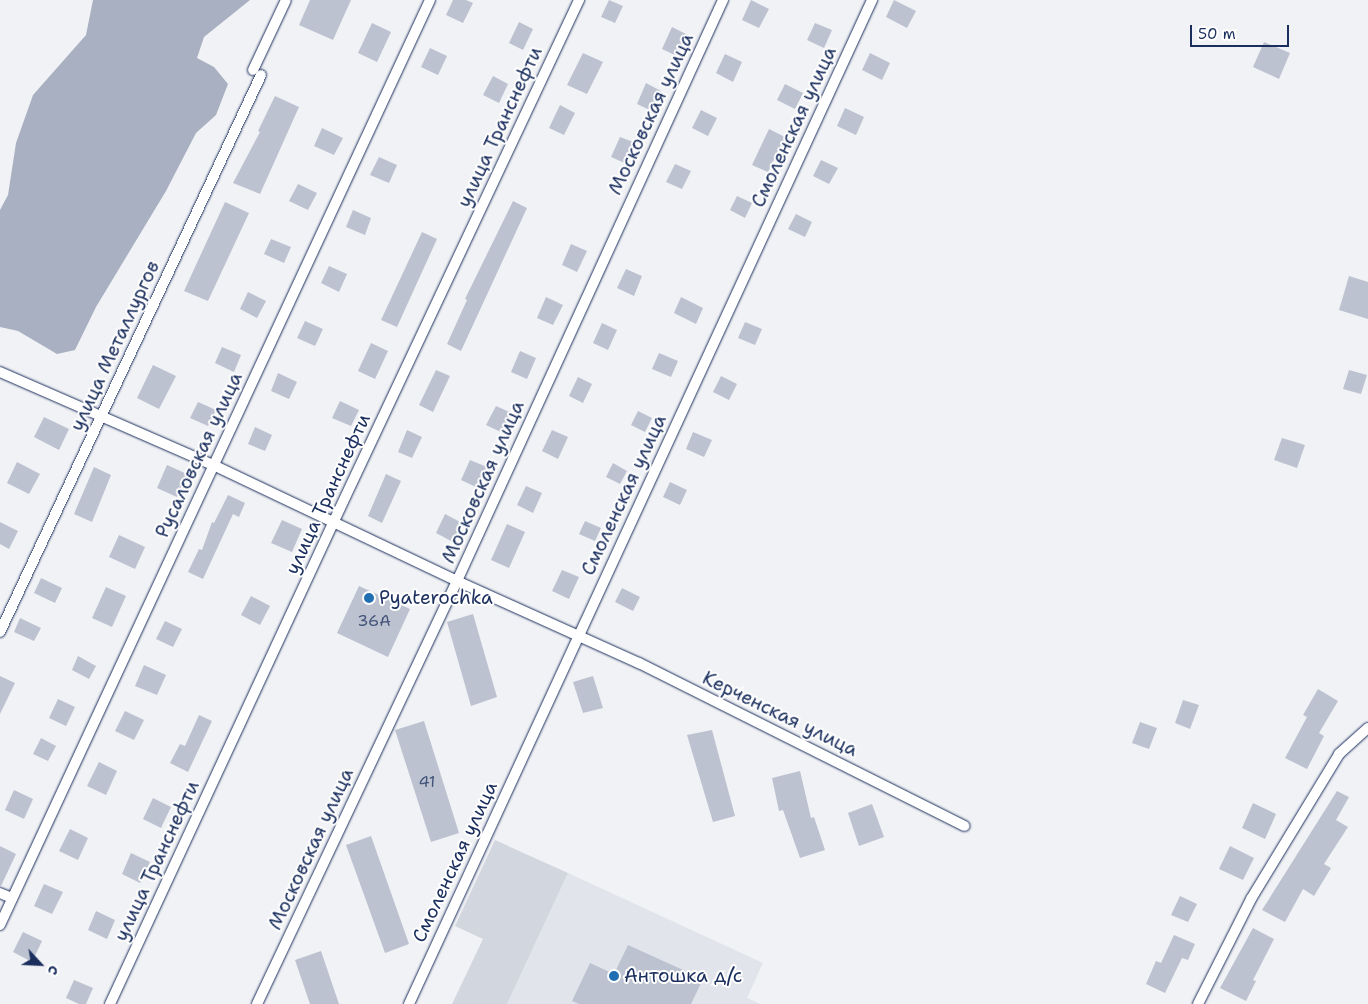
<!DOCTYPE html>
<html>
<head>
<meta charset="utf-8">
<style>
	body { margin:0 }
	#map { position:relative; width:1368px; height:1004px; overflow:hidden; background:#f1f2f5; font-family:"Shantell Sans",sans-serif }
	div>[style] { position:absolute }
	.built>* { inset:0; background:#e1e4ea }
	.green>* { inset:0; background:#d2d6df }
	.water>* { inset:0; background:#a8b0c2 }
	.building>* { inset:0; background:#bcc2d0 }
	.roads { filter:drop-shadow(0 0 1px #1b2f5e) drop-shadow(0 0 1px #1b2f5e) }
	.street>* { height:10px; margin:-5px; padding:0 5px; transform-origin:5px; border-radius:5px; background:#fff }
	.dots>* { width:14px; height:14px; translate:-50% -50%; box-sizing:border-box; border:2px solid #fff; border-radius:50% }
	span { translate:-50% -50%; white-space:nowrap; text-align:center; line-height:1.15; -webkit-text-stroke:4px #fff; paint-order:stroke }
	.number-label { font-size:16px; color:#43547a }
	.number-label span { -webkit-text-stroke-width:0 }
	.street-label { font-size:19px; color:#1b2f5e }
	.poi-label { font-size:19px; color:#1b2f5e }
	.left { translate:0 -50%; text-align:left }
	.north { position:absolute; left:15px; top:939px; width:50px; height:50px; -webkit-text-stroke:4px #fff; paint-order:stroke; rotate:115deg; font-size:14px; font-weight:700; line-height:20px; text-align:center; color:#1b2f5e }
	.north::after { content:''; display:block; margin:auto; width:18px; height:22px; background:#1b2f5e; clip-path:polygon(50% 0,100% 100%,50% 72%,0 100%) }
	.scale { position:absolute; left:1190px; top:25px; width:99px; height:22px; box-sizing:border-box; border:2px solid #1b2f5e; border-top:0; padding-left:6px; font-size:15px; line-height:18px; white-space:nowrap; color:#1b2f5e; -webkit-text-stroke:4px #fff; paint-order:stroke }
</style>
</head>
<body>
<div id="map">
	<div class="built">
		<i style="clip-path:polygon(568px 873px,763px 963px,747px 998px,760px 1004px,507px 1004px)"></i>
	</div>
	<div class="green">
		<i style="clip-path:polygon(495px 840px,568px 873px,507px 1004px,452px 1004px,483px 939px,455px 926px)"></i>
	</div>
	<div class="water">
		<i style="clip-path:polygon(93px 0,250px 0,204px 37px,197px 58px,214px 67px,228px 84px,216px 115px,196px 133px,166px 191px,96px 307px,75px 350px,57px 354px,18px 331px,0 327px,0 210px,8px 195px,16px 143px,33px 95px,86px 35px)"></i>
	</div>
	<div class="building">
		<i style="clip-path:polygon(310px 0,351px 0,333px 40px,299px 25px)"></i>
		<i style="clip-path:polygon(453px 0,466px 0,473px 3px,463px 23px,446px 15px)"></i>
		<i style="clip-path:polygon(609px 0,623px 6px,615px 23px,601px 17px)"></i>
		<i style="clip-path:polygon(751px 0,769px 9px,759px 28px,742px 20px)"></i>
		<i style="clip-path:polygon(894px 0,916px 11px,907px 28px,886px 17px)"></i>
		<i style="clip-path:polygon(519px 22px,533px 29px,523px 50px,509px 43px)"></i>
		<i style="clip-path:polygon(372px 23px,391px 32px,377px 62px,358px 53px)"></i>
		<i style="clip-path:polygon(815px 23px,832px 30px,824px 48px,807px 40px)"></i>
		<i style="clip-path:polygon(672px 27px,688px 35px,677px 56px,662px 49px)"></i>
		<i style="clip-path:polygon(1264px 42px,1290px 53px,1279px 79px,1253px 67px)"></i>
		<i style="clip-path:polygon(430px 48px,447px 56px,438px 75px,421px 67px)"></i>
		<i style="clip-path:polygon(583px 53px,603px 62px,587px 94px,567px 85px)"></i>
		<i style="clip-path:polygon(870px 53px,890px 63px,882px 80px,862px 70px)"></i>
		<i style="clip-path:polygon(725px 54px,742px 62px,733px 82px,716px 73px)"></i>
		<i style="clip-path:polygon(493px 76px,508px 84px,499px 103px,483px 95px)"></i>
		<i style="clip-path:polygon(646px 83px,661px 91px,652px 111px,637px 104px)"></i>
		<i style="clip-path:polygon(785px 84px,803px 93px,795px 109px,777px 100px)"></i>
		<i style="clip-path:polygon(275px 96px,299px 107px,260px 194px,233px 183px,260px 132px,258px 131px)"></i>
		<i style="clip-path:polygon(560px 105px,575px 113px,564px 135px,549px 128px)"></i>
		<i style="clip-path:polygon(845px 108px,864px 117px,856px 135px,837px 126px)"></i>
		<i style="clip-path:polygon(701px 110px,717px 118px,708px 136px,692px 128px)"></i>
		<i style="clip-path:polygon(322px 128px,343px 138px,334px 155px,314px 146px)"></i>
		<i style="clip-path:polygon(769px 129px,785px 137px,768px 172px,752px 165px)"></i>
		<i style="clip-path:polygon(620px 137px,636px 143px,627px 164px,611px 157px)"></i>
		<i style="clip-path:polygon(379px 157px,397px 165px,389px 183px,370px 175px)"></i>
		<i style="clip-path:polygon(821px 160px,838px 168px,829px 184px,813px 176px)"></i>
		<i style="clip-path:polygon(675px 164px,691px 171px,682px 189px,666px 182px)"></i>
		<i style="clip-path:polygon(298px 184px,317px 193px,308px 210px,289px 201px)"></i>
		<i style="clip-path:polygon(737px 196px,752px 203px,745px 218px,730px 210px)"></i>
		<i style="clip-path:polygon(513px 201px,527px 208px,461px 351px,447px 344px,467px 300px,465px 299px)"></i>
		<i style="clip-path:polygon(225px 202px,249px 213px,208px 301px,184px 291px)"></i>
		<i style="clip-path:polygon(353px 210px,371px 218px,365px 235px,346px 227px)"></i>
		<i style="clip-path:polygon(796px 214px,812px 222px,805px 237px,788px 229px)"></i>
		<i style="clip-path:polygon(422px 232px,437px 239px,397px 327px,381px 320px)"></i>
		<i style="clip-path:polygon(271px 239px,291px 247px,284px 263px,264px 254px)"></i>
		<i style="clip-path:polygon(571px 244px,587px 251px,577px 272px,562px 265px)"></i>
		<i style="clip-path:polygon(329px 266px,347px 274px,339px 292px,321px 283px)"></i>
		<i style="clip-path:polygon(626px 269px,642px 276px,634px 296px,617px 288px)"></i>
		<i style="clip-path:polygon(1349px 276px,1368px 282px,1368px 319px,1339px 310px)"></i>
		<i style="clip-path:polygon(248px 292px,266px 301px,257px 318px,240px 309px)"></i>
		<i style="clip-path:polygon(546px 297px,563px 305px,553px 325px,537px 318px)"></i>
		<i style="clip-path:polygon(681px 297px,703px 308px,696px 324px,674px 313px)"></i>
		<i style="clip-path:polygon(305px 321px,323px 329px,315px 346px,297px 338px)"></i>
		<i style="clip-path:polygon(745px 322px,762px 329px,755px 345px,738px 338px)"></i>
		<i style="clip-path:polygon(602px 323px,617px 330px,608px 350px,593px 343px)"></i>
		<i style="clip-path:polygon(371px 343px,388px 351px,375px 379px,358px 371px)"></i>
		<i style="clip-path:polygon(222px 347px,241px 355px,234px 372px,215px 363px)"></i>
		<i style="clip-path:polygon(520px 351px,536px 358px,527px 379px,511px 372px)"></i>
		<i style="clip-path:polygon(659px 353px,678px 361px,671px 377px,652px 369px)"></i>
		<i style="clip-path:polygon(153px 365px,176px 376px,159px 409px,137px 398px)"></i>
		<i style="clip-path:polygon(436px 370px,450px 376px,433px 412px,419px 405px)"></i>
		<i style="clip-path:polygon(1349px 370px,1367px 375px,1361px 394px,1343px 389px)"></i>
		<i style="clip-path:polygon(278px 373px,297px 382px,289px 399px,271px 391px)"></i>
		<i style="clip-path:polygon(721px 376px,737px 384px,729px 400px,713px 392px)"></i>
		<i style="clip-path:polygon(578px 377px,592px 384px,583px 403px,569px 396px)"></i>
		<i style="clip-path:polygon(340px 401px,359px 410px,351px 426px,332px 418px)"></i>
		<i style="clip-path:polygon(198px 402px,216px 410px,208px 426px,190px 418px)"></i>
		<i style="clip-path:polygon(496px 406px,512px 413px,503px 433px,486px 425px)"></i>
		<i style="clip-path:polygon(638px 411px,652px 418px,645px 432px,631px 425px)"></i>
		<i style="clip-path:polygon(44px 417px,69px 429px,59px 450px,34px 437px)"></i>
		<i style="clip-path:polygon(255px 427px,272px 435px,265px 451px,248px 444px)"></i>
		<i style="clip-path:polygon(407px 430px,422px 437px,412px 458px,398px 452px)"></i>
		<i style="clip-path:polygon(552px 430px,568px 437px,558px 459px,542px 451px)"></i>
		<i style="clip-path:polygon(693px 432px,712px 440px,704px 457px,686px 449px)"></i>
		<i style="clip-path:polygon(1282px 438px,1305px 445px,1297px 468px,1274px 460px)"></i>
		<i style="clip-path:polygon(470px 460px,487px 467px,478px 488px,461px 480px)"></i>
		<i style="clip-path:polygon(17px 462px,40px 474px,29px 494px,7px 483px)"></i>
		<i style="clip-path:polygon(613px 463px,627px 471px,620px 484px,606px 477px)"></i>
		<i style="clip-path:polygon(167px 465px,187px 474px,177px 497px,157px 488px)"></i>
		<i style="clip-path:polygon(94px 467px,111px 475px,92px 522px,74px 514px)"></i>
		<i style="clip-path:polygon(386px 474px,401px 481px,382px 523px,368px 516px)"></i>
		<i style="clip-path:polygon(670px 482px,687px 490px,680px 505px,663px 497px)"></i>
		<i style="clip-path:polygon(526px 486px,542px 493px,533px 513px,517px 505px)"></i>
		<i style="clip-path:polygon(228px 495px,245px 503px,239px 517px,233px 514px,203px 579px,188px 572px,199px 549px,202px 550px,212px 522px,214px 523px)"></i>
		<i style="clip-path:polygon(445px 514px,462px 523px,453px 542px,436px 533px)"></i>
		<i style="clip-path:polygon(282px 520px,302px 529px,292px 552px,271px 543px)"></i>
		<i style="clip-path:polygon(585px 521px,601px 528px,595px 541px,579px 534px)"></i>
		<i style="clip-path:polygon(0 522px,18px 531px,9px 549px,0 544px)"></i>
		<i style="clip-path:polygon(507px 524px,525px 532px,509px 568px,491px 560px)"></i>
		<i style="clip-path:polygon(119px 535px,145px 547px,135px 569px,109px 557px)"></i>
		<i style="clip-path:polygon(562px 570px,579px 577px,569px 599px,552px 591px)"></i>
		<i style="clip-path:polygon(41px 578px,62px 588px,55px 603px,34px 593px)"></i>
		<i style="clip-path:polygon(359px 586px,410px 609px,388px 657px,337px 633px)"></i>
		<i style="clip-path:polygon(106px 587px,126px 596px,112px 627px,92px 618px)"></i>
		<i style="clip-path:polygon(622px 588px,640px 597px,633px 611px,615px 602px)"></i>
		<i style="clip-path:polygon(251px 596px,270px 606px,260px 625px,241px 615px)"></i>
		<i style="clip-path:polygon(473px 614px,497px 697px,471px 706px,447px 622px)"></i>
		<i style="clip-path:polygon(20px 618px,41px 628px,34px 641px,14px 632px)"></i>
		<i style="clip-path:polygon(165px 621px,182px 629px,173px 647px,156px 639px)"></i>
		<i style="clip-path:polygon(78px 656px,96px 666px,89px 679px,72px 670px)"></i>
		<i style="clip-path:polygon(144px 665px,166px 675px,157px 695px,135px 686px)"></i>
		<i style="clip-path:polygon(0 676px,15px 683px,0 714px)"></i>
		<i style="clip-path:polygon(593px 676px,603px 708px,583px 713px,573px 682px)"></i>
		<i style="clip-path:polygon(1318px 689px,1338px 701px,1319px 733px,1324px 736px,1307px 769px,1285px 758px,1307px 717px,1303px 715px)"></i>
		<i style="clip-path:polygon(58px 699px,75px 707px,66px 726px,49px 718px)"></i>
		<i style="clip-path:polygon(1183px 700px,1199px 705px,1190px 729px,1175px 723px)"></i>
		<i style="clip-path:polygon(125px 711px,144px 720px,134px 740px,115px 731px)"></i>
		<i style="clip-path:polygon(199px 715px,212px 721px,188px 772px,170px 763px,180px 744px,185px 746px)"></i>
		<i style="clip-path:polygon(424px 721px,459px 833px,431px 842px,395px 730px)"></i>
		<i style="clip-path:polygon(1140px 722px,1157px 728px,1149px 749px,1132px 743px)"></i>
		<i style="clip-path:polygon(712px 730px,735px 816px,713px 822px,687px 735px)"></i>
		<i style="clip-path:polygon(41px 738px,56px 746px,48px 761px,33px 754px)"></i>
		<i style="clip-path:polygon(99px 762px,117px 771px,106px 795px,87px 786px)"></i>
		<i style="clip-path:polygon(800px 771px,811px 818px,814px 817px,825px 850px,800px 858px,783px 810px,779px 811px,772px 778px)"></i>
		<i style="clip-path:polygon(14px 790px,33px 799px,24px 819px,5px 810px)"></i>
		<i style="clip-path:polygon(1337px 791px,1349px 797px,1336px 820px,1348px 827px,1324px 864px,1331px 868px,1314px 896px,1303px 889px,1285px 922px,1262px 910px)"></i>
		<i style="clip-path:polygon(153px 798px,171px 807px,161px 828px,143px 819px)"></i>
		<i style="clip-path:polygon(1253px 803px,1276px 814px,1265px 839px,1242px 828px)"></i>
		<i style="clip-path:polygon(872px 804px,884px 837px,859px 846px,848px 813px)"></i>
		<i style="clip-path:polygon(70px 829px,88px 838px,78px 860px,59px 851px)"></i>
		<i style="clip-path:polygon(371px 836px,409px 944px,385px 953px,346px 845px)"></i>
		<i style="clip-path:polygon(0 846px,16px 854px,1px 886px,0 886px)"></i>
		<i style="clip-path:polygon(1230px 846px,1254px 858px,1243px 880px,1219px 869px)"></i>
		<i style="clip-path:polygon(131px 853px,150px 862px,140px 883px,122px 874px)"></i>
		<i style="clip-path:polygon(44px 884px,63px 892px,52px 914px,34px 906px)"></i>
		<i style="clip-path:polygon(1180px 896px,1197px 904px,1188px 922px,1171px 915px)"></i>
		<i style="clip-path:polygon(96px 911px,115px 920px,107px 939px,88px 930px)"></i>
		<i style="clip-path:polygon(1253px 928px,1274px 939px,1253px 980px,1256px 981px,1246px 1001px,1220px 988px)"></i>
		<i style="clip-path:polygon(23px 932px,42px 941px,32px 962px,13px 952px)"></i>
		<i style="clip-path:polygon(1174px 935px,1195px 944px,1188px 960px,1182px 958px,1165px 993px,1146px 984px,1156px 961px,1161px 963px)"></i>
		<i style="clip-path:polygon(628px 945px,703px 979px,691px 1004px,579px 1004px,572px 1001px,590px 963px,614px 974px)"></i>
		<i style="clip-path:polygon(321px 951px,339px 1004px,310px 1004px,295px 960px)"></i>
		<i style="clip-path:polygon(74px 980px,93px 988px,86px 1004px,79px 1004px,66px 998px)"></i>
	</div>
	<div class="roads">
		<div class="street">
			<i style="left:253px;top:70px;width:77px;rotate:-64.8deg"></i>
			<i style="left:0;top:372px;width:232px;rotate:23.6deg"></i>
			<i style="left:213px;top:465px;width:270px;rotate:25.4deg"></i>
			<i style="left:457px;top:581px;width:200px;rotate:24.3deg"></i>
			<i style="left:639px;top:663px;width:364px;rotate:26.6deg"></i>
			<i style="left:0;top:632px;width:615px;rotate:-64.89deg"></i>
			<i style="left:0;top:893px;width:13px;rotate:23deg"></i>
			<i style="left:0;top:925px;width:1020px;rotate:-65.07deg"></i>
			<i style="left:110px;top:1004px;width:532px;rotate:-65.12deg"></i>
			<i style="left:334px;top:521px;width:576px;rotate:-64.81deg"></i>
			<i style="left:257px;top:1004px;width:468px;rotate:-64.7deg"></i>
			<i style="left:457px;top:581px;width:639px;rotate:-65.4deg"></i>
			<i style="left:409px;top:1004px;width:1106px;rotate:-65.24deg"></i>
			<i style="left:1198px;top:1004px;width:118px;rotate:-63.2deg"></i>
			<i style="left:1251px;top:899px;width:170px;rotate:-58.7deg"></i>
			<i style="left:1339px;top:754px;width:39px;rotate:-42deg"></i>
		</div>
	</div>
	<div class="dots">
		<i style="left:369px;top:598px;background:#1f6fb2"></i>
		<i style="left:614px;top:976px;background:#1f6fb2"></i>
	</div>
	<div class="number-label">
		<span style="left:374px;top:621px">36А</span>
		<span style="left:427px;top:782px">41</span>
	</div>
	<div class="street-label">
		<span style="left:651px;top:114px;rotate:-65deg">Московская улица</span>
		<span style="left:500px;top:127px;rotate:-65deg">улица Транснефти</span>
		<span style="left:794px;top:127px;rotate:-65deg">Смоленская улица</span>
		<span style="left:115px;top:346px;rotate:-65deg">улица Металлургов</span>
		<span style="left:199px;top:455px;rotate:-65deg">Русаловская улица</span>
		<span style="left:483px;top:482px;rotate:-66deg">Московская улица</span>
		<span style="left:328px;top:494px;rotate:-65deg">улица Транснефти</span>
		<span style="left:624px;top:495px;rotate:-65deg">Смоленская улица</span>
		<span style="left:780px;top:714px;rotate:26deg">Керченская улица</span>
		<span style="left:311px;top:849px;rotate:-65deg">Московская улица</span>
		<span style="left:157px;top:861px;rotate:-65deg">улица Транснефти</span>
		<span style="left:455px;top:862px;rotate:-65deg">Смоленская улица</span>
	</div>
	<div class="poi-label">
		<span class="left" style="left:379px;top:598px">Pyaterochka</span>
		<span class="left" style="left:624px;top:976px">Антошка д/с</span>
	</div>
	<div class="north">С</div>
	<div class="scale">50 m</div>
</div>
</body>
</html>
